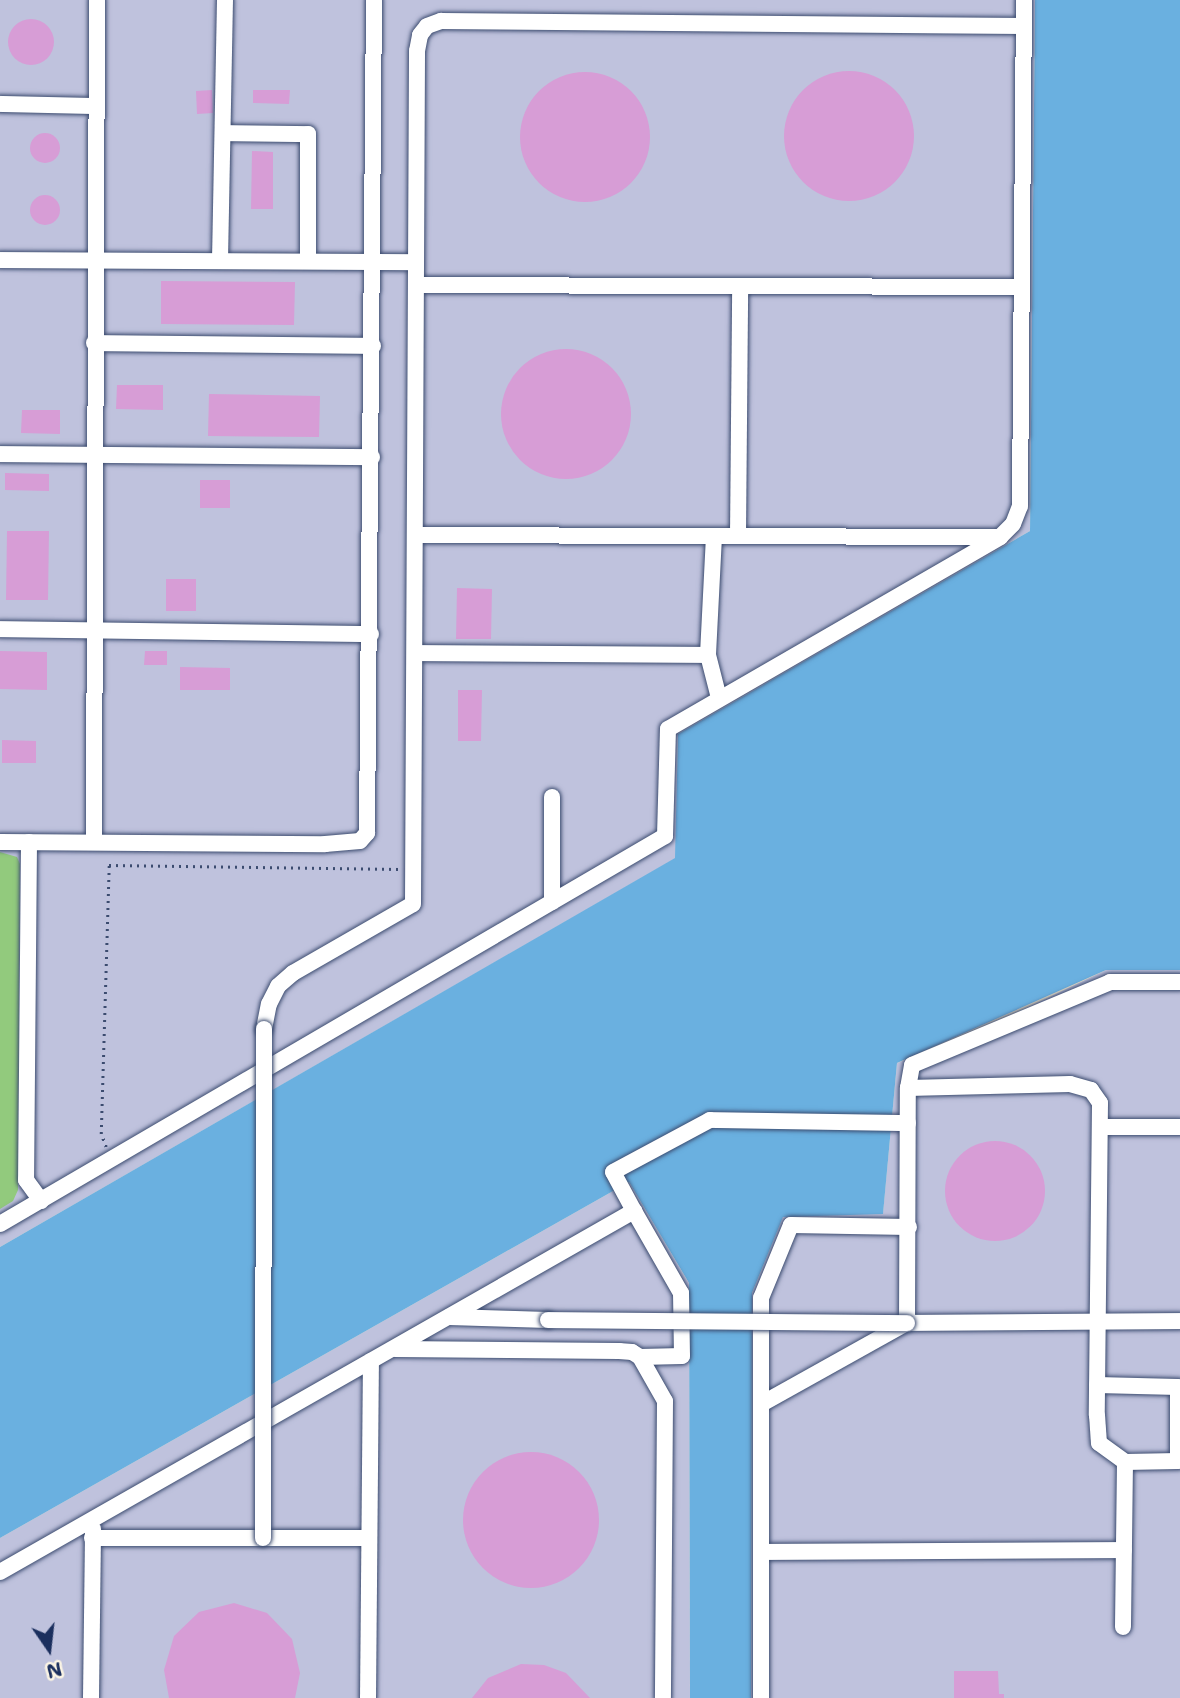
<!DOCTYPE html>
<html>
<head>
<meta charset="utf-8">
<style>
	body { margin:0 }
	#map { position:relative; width:1180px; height:1698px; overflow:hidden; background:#f3e9cf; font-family:"Shantell Sans",sans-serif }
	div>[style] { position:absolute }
	.industrial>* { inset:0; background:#bfc2dd }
	.green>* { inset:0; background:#92ca7d }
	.water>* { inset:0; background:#6ab0e0 }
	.building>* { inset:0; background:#d79dd6 }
	.round { border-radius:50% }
	.path>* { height:2.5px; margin-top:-1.25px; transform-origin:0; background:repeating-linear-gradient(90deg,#3b4b6f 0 2px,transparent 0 7px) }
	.roads { filter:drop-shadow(0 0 2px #3b4b6f) drop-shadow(0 0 2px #3b4b6f) }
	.minor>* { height:16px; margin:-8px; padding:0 8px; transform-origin:8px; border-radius:8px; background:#fff }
	.bridges { filter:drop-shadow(0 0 2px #3b4b6f) drop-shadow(0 0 2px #3b4b6f) }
	.minor-bridge>* { height:16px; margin:-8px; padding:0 8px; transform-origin:8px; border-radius:8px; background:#fff }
	span { translate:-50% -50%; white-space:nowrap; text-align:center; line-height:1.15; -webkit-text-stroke:6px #fcf5e5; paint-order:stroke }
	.north { position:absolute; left:14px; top:1614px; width:70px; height:70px; -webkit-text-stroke:5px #fcf5e5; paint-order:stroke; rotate:166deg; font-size:19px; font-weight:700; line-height:28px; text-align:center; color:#1b2f5e }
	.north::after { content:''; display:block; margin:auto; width:24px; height:32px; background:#1b2f5e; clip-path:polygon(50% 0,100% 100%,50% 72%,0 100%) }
</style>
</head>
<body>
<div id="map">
	<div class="industrial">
		<i style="clip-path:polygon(0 0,1035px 0,1030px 531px,678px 734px,676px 858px,0 1247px)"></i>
		<i style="clip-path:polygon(1106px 970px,1180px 970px,1180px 1698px,751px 1698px,752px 1293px,783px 1216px,883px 1213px,897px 1063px,972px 1034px)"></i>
		<i style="clip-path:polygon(629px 1182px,689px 1283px,690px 1698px,0 1698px,0 1538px)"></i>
	</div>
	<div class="green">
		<i style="clip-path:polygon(0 852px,17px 857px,20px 864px,18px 1190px,13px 1201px,0 1209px)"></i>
	</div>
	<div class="water">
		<i style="clip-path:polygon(1035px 0,1180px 0,1180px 970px,1106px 970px,897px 1063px,883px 1214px,783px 1217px,752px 1293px,751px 1698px,690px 1698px,689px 1283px,629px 1182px,0 1538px,0 1247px,675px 858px,678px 734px,1030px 531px)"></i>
	</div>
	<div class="building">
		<i class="round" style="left:8px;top:19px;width:46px;height:46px"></i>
		<i class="round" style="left:784px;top:71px;width:130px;height:130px"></i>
		<i class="round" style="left:520px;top:72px;width:130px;height:130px"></i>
		<i style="clip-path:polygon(212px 90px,213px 113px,197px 114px,196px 91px)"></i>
		<i style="clip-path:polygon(253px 90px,290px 90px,289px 104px,253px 103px)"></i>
		<i class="round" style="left:30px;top:133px;width:30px;height:30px"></i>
		<i style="clip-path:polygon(252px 151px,273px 152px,273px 209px,251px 209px)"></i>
		<i class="round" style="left:30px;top:195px;width:30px;height:30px"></i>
		<i style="clip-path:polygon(161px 281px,295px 282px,294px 325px,161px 324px)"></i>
		<i class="round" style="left:501px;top:349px;width:130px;height:130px"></i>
		<i style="clip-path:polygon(117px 385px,163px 385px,163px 410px,116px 409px)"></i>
		<i style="clip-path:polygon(209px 394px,320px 396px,319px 437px,208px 436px)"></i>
		<i style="clip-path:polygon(22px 410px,60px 410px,60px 434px,21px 433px)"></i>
		<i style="clip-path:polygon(5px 473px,49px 474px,49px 491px,5px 490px)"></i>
		<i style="clip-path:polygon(200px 480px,230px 480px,230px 508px,200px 508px)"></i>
		<i style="clip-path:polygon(7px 531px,49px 531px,48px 600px,6px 600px)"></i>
		<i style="clip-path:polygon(166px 579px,196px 579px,196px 611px,166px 611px)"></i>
		<i style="clip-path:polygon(457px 588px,492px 589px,491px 639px,456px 639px)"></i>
		<i style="clip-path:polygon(0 651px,47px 652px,47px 690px,0 689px)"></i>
		<i style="clip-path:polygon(145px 651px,167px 651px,167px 665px,144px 665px)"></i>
		<i style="clip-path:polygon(180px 667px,230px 668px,230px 690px,180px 690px)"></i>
		<i style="clip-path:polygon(458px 690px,482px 690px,481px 741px,458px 741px)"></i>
		<i style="clip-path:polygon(2px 740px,36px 741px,36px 763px,2px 763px)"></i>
		<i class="round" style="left:945px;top:1141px;width:100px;height:100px"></i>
		<i class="round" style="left:463px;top:1452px;width:136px;height:136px"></i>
		<i style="clip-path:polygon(234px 1603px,267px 1613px,292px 1639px,300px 1673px,295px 1698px,169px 1698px,164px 1670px,174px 1636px,199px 1612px)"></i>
		<i style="clip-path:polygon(521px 1664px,544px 1665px,566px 1673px,590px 1698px,472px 1698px,488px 1678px)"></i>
		<i style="clip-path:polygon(954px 1671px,998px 1671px,999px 1694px,1004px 1694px,1004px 1698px,954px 1698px)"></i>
	</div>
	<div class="path">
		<i style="left:106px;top:1147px;width:14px;rotate:-111deg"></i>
		<i style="left:101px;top:1134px;width:269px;rotate:-88.3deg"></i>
		<i style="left:109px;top:865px;width:291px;rotate:0.8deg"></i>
	</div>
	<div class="roads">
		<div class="minor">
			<i style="left:0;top:104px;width:96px;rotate:1.2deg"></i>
			<i style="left:223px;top:133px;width:85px;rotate:0.7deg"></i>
			<i style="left:308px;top:134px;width:127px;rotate:90deg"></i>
			<i style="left:0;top:260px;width:416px;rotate:0.3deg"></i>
			<i style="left:220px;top:260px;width:260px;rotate:-88.9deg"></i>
			<i style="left:416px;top:285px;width:605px;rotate:0.19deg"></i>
			<i style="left:94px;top:343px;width:279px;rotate:0.6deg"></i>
			<i style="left:0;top:454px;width:372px;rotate:0.5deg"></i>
			<i style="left:415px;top:535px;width:583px;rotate:0.2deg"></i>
			<i style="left:714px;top:536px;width:119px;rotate:92.9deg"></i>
			<i style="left:708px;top:655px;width:44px;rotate:75.7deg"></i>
			<i style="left:738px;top:536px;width:250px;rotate:-89.5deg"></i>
			<i style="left:0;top:629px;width:371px;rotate:0.8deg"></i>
			<i style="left:415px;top:653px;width:293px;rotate:0.4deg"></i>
			<i style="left:552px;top:797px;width:105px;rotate:90deg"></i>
			<i style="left:94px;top:841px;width:841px;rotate:-89.8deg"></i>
			<i style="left:0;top:842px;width:325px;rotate:0.4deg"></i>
			<i style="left:325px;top:844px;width:35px;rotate:-5deg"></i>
			<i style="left:360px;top:841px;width:11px;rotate:-49deg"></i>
			<i style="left:367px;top:833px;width:833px;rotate:-89.52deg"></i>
			<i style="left:29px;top:842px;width:338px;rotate:90.5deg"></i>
			<i style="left:26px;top:1180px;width:26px;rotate:54deg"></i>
			<i style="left:264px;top:1029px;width:25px;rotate:-79deg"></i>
			<i style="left:269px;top:1004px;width:20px;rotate:-63deg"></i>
			<i style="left:278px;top:986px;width:20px;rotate:-41deg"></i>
			<i style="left:293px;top:973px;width:138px;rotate:-29.9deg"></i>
			<i style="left:413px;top:904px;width:853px;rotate:-89.73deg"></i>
			<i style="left:417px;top:51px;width:16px;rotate:-79deg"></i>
			<i style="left:420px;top:35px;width:11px;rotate:-52deg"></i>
			<i style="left:427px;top:26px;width:15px;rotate:-20deg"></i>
			<i style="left:441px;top:21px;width:583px;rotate:0.49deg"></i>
			<i style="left:908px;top:1088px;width:162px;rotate:-1.4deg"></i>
			<i style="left:1070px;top:1084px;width:22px;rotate:16deg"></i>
			<i style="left:1091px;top:1090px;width:16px;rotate:55deg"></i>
			<i style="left:1100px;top:1103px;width:312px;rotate:90.6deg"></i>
			<i style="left:1097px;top:1415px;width:28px;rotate:86deg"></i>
			<i style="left:1099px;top:1443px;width:32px;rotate:36deg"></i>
			<i style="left:1125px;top:1462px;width:165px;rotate:90.7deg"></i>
			<i style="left:1102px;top:1127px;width:78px"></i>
			<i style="left:634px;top:1211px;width:44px;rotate:-118.3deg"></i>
			<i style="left:613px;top:1172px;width:110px;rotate:-28.2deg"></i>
			<i style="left:710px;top:1120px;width:198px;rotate:0.9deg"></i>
			<i style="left:0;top:1224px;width:770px;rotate:-30.26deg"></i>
			<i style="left:665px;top:836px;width:107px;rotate:-88.4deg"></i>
			<i style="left:668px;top:729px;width:384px;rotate:-30deg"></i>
			<i style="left:1000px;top:537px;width:18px;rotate:-45deg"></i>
			<i style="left:1013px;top:524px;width:19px;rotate:-69deg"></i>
			<i style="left:1020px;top:506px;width:506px;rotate:-89.55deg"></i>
			<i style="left:449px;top:1317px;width:99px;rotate:1.7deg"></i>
			<i style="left:907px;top:1323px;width:235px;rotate:-89.8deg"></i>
			<i style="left:908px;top:1088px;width:23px;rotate:-80deg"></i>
			<i style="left:912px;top:1065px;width:215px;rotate:-22.7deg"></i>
			<i style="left:1110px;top:982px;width:70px"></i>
			<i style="left:395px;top:1349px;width:224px;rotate:0.5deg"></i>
			<i style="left:619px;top:1351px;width:13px;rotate:4deg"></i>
			<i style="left:632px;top:1352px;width:9px;rotate:32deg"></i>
			<i style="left:640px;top:1357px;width:51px;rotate:60.4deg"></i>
			<i style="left:665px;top:1401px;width:297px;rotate:90.4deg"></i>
			<i style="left:1097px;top:1385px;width:81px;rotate:1.4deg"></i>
			<i style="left:1178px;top:1387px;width:74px;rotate:90deg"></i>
			<i style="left:1178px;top:1461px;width:53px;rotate:178.9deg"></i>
			<i style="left:763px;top:1403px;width:165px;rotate:-29.1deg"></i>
			<i style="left:907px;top:1323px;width:273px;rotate:-0.4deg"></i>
			<i style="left:92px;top:1538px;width:276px"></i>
			<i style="left:762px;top:1552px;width:362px;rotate:-0.3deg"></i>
			<i style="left:0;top:1572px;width:730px;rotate:-29.66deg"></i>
			<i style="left:634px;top:1211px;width:95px;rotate:60.2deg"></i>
			<i style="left:681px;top:1293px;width:63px;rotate:89.1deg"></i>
			<i style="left:682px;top:1356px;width:42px;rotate:178.6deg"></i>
			<i style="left:91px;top:1698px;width:169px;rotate:-89.3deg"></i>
			<i style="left:368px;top:1698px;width:337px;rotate:-89.5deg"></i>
			<i style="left:761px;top:1698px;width:400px;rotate:-90deg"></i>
			<i style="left:761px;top:1298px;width:79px;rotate:-67.7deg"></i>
			<i style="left:791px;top:1225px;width:118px;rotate:1deg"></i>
		</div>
	</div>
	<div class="bridges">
		<div class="minor-bridge">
			<i style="left:548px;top:1320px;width:359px;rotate:0.5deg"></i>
			<i style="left:263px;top:1538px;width:509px;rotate:-89.89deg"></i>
		</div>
	</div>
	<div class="north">N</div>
</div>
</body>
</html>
